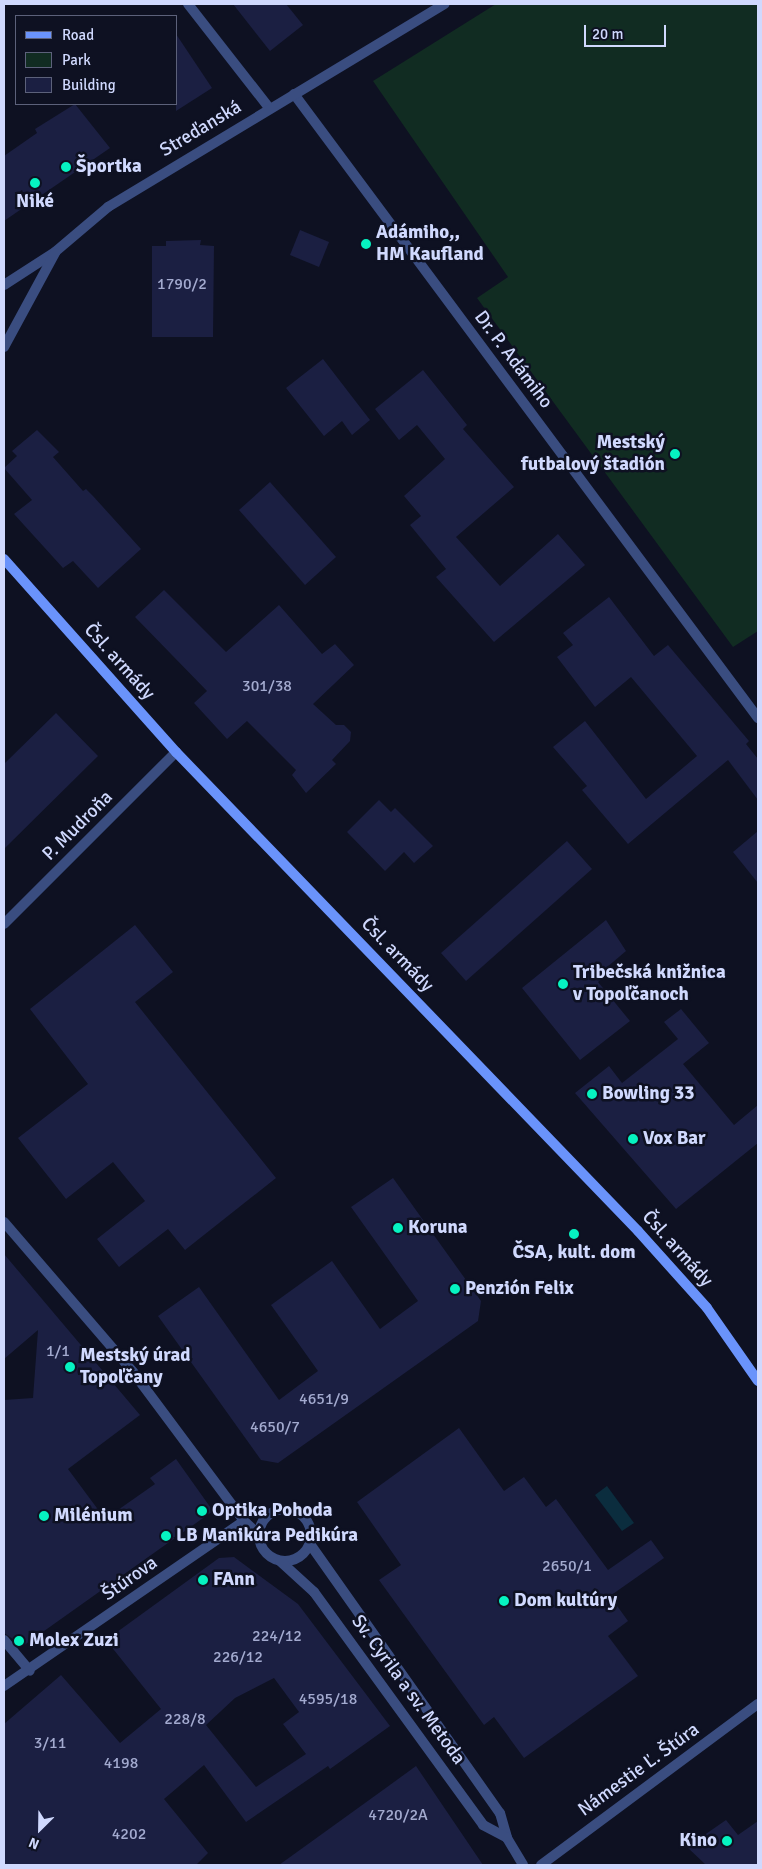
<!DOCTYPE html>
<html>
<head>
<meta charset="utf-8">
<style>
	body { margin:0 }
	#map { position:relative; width:762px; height:1869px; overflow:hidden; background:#0e1122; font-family:Signika,sans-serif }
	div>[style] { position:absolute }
	.green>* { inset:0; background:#112c22 }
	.water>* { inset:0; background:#0b2d3e }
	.building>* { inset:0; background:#1b1f42 }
	.street>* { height:10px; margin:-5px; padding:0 5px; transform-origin:5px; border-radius:5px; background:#3a4d80 }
	.street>.ring { margin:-5px; padding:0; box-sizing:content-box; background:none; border:10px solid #3a4d80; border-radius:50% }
	.secondary>* { height:10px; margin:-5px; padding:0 5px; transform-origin:5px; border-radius:5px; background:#6a93fb }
	.dots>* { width:14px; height:14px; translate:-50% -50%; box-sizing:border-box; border:2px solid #0e1122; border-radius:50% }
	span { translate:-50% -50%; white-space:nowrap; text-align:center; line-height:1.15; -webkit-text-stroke:5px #0e1122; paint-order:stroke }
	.number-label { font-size:16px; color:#a3aacf }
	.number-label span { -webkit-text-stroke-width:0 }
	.street-label { font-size:19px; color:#d0d9fe }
	.poi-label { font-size:19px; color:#d0d9fe; font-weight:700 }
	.left { translate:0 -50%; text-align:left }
	.right { translate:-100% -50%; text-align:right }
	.frame { position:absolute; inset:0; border:5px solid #d0d9fe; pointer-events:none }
	.legend { position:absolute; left:15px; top:15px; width:162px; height:90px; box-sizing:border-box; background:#0e1122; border:1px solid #5c617a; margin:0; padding:6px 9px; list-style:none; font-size:15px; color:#d0d9fe }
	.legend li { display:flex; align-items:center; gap:10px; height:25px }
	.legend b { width:25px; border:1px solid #5c617a }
	.north { position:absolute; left:15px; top:1804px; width:50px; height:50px; -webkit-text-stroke:4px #0e1122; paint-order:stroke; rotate:203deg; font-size:14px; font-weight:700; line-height:20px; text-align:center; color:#d0d9fe }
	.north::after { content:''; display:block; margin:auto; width:18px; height:22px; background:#d0d9fe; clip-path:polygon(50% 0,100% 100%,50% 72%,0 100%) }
	.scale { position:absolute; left:584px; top:25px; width:82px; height:22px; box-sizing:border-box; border:2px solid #d0d9fe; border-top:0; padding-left:6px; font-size:15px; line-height:18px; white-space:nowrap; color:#d0d9fe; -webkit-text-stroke:4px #0e1122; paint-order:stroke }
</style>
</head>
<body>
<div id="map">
	<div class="green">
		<i style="clip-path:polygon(496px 4px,758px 4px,758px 631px,733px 647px,477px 298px,508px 277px,373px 81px)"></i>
	</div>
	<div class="water">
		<i style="clip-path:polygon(607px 1486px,634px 1523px,622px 1531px,595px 1495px)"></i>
	</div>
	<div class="building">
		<i style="clip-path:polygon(233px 4px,286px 4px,303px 25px,270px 51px)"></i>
		<i style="clip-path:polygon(176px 34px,212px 88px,176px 111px)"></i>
		<i style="clip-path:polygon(75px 104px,110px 148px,4px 221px,4px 156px,37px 133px,35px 129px)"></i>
		<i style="clip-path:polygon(300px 230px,329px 242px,319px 267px,290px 255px)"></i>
		<i style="clip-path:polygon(201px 240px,200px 245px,214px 246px,213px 337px,152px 337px,152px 246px,166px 246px,166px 241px)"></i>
		<i style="clip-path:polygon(323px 359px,370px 420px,352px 435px,342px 421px,324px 436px,286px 388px)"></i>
		<i style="clip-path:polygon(423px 370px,467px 425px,463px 429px,514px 487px,456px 537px,500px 586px,558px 534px,585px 565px,494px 642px,436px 577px,446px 569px,410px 525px,421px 516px,404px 496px,445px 459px,417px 425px,399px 440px,375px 409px)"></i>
		<i style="clip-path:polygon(37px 430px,59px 452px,53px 457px,83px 491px,86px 489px,93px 496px,141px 549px,98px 588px,73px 561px,63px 568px,14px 514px,32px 500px,4px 468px,17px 456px,12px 451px)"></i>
		<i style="clip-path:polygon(270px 482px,336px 557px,305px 585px,239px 510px)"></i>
		<i style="clip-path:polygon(164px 590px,226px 652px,279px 605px,322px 654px,335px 644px,354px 665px,313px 704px,336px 725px,344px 725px,351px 732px,350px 741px,332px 760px,336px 764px,306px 793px,292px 775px,296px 770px,247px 721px,227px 739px,194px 703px,207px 691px,135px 617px)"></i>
		<i style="clip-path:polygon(609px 597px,654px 656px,668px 645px,749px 741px,746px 744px,758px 759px,758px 800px,728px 760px,628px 844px,582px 790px,587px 786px,553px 747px,585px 721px,646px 799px,697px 756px,631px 677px,595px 707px,557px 657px,573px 645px,563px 633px)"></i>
		<i style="clip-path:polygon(56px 713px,98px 756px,4px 849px,4px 764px)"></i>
		<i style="clip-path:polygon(379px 800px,391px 812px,395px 808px,433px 846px,414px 863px,404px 852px,385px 871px,347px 832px)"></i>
		<i style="clip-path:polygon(758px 831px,758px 883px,733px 852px)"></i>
		<i style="clip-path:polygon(567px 841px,592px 869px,466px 981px,441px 953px)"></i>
		<i style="clip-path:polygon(606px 920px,626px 951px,606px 968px,610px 973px,598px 982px,630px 1021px,580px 1060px,522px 988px)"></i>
		<i style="clip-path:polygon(135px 925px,173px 972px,135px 1002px,276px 1178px,185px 1250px,168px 1229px,119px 1267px,97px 1239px,145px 1201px,113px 1162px,66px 1199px,18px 1138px,88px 1084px,30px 1009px)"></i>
		<i style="clip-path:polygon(681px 1009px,709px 1043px,683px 1064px,734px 1125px,758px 1105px,758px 1143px,676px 1209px,575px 1093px,609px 1066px,622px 1083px,678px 1039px,664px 1022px)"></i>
		<i style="clip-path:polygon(393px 1178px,481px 1301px,478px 1321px,278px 1463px,261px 1460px,158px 1316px,199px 1287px,279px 1400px,318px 1371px,271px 1305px,332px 1261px,380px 1329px,418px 1301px,351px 1207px)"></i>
		<i style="clip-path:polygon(4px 1254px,140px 1415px,68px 1469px,105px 1519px,155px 1484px,150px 1478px,176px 1459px,213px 1511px,23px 1646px,4px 1633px,4px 1400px,33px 1398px,38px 1330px,4px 1359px)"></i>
		<i style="clip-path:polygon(459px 1428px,504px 1491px,524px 1477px,546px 1507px,556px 1499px,608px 1570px,651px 1540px,664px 1558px,610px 1596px,628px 1621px,608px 1636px,638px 1676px,524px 1758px,494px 1717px,484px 1725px,379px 1580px,401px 1565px,357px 1502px)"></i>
		<i style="clip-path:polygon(evenodd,234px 1557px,298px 1604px,390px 1726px,330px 1769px,328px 1766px,246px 1822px,204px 1765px,164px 1799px,208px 1853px,196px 1865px,4px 1865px,4px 1724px,61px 1675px,120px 1743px,161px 1709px,106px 1640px,219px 1558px,234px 1557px,274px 1678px,299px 1712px,283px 1724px,306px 1754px,256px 1787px,206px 1725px,235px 1698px,274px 1678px)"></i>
		<i style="clip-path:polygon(416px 1766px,483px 1865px,279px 1865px,383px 1790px)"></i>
		<i style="clip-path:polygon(726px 1820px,738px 1835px,758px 1821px,758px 1865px,706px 1865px,687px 1847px)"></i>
	</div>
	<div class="street">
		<i style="left:188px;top:4px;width:133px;rotate:52deg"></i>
		<i style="left:294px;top:94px;width:778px;rotate:53.37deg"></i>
		<i style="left:4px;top:285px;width:61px;rotate:-32.9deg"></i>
		<i style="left:55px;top:252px;width:70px;rotate:-40.3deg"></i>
		<i style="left:108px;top:207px;width:393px;rotate:-31.1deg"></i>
		<i style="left:4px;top:347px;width:107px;rotate:-61.5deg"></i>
		<i style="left:4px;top:924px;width:243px;rotate:-45deg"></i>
		<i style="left:4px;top:1222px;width:198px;rotate:49.3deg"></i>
		<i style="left:133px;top:1372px;width:186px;rotate:53.3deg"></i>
		<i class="ring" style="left:259px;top:1509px;width:42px;height:42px"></i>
		<i style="left:310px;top:1544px;width:329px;rotate:54.8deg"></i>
		<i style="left:500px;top:1813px;width:26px;rotate:74deg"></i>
		<i style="left:507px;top:1838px;width:31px;rotate:59deg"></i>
		<i style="left:280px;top:1561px;width:46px;rotate:42.4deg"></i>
		<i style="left:314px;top:1592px;width:288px;rotate:54deg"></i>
		<i style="left:483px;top:1825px;width:27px;rotate:28deg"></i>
		<i style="left:4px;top:1640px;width:40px;rotate:50deg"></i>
		<i style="left:4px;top:1686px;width:291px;rotate:-34.5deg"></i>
		<i style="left:244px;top:1521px;width:19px;rotate:43deg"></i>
		<i style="left:541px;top:1865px;width:270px;rotate:-36.6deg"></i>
	</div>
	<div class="secondary">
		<i style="left:4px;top:559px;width:259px;rotate:48.3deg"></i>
		<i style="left:176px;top:752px;width:665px;rotate:46.03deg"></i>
		<i style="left:638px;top:1231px;width:103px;rotate:48.1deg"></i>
		<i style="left:707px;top:1308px;width:89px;rotate:55.1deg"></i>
	</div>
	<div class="dots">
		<i style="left:66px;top:167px;background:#06f3c1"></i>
		<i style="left:35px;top:183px;background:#06f3c1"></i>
		<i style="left:366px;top:244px;background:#06f3c1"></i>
		<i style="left:675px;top:454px;background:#06f3c1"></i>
		<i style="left:563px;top:984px;background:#06f3c1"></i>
		<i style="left:592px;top:1094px;background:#06f3c1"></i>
		<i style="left:633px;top:1139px;background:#06f3c1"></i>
		<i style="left:398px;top:1228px;background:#06f3c1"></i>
		<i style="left:574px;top:1234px;background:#06f3c1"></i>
		<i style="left:455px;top:1289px;background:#06f3c1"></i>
		<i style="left:70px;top:1367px;background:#06f3c1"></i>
		<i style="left:202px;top:1511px;background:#06f3c1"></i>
		<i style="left:44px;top:1516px;background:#06f3c1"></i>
		<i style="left:166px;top:1536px;background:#06f3c1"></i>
		<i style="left:203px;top:1580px;background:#06f3c1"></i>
		<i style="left:504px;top:1601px;background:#06f3c1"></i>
		<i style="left:19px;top:1641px;background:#06f3c1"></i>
		<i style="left:727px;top:1841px;background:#06f3c1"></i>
	</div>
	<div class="number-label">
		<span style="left:182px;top:284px">1790/2</span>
		<span style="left:267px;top:686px">301/38</span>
		<span style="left:58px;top:1351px">1/1</span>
		<span style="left:324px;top:1399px">4651/9</span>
		<span style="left:275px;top:1427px">4650/7</span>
		<span style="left:567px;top:1566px">2650/1</span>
		<span style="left:277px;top:1636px">224/12</span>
		<span style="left:238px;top:1657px">226/12</span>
		<span style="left:328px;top:1699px">4595/18</span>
		<span style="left:185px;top:1719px">228/8</span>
		<span style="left:50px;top:1743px">3/11</span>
		<span style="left:121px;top:1763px">4198</span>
		<span style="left:398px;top:1815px">4720/2A</span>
		<span style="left:129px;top:1834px">4202</span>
	</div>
	<div class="street-label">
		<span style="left:201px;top:129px;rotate:-31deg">Streďanská</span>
		<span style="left:513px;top:360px;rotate:53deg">Dr. P. Adámiho</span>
		<span style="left:119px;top:662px;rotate:48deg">Čsl. armády</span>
		<span style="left:78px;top:826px;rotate:-45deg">P. Mudroňa</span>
		<span style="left:397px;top:955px;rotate:46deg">Čsl. armády</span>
		<span style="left:677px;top:1249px;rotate:48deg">Čsl. armády</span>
		<span style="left:130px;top:1579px;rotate:-35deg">Štúrova</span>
		<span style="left:408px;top:1690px;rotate:54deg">Sv. Cyrila a sv. Metoda</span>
		<span style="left:639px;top:1770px;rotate:-36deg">Námestie Ľ. Štúra</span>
	</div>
	<div class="poi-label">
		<span class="left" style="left:76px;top:167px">Športka</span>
		<span style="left:35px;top:202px">Niké</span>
		<span class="left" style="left:376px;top:244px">Adámiho,,<br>HM Kaufland</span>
		<span class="right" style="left:665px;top:454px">Mestský<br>futbalový štadión</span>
		<span class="left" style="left:573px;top:984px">Tribečská knižnica<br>v Topoľčanoch</span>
		<span class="left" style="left:602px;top:1094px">Bowling 33</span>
		<span class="left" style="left:643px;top:1139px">Vox Bar</span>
		<span class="left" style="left:408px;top:1228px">Koruna</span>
		<span style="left:574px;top:1253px">ČSA, kult. dom</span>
		<span class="left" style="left:465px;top:1289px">Penzión Felix</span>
		<span class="left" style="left:80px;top:1367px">Mestský úrad<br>Topoľčany</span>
		<span class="left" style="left:212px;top:1511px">Optika Pohoda</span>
		<span class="left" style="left:54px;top:1516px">Milénium</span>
		<span class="left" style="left:176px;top:1536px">LB Manikúra Pedikúra</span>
		<span class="left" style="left:213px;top:1580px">FAnn</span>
		<span class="left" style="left:514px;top:1601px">Dom kultúry</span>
		<span class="left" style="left:29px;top:1641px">Molex Zuzi</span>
		<span class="right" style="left:717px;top:1841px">Kino</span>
	</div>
	<div class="frame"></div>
	<ul class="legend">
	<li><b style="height:6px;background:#6a93fb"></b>Road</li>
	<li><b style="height:14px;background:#112c22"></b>Park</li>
	<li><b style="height:14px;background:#1b1f42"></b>Building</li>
	</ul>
	<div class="north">N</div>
	<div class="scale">20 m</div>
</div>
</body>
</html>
